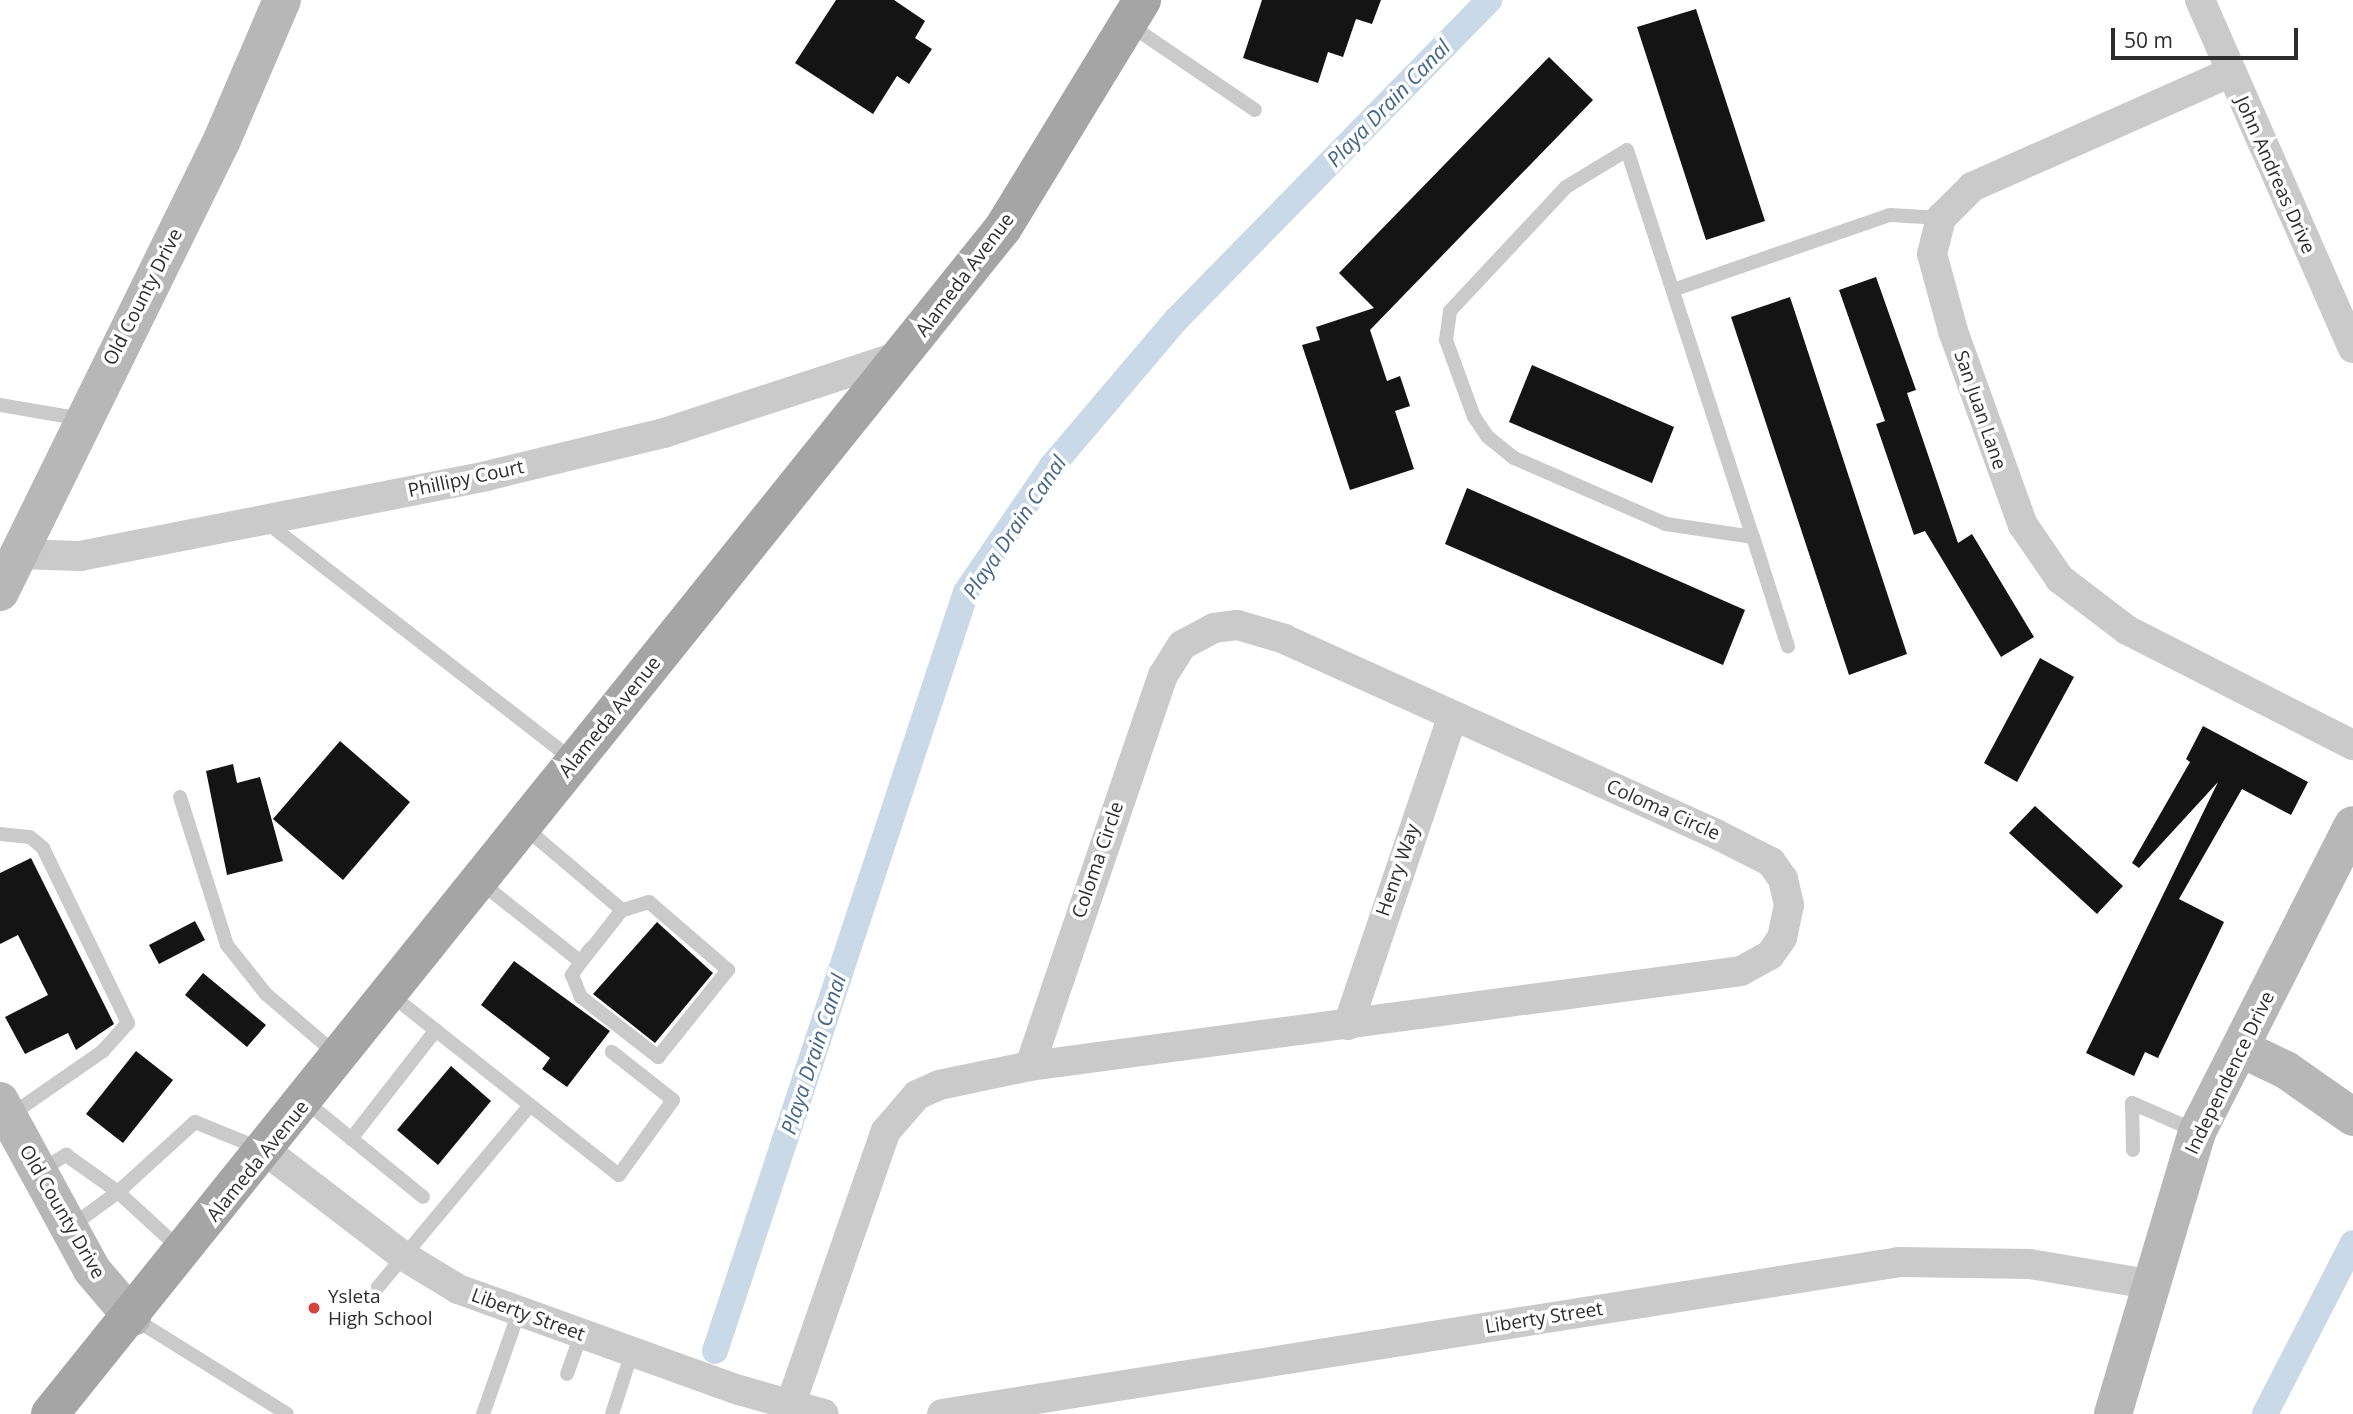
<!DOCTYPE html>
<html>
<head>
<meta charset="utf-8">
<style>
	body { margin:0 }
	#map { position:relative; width:2353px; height:1414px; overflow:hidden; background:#fff; font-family:"Open Sans",sans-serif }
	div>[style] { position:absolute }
	.canal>* { height:26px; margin:-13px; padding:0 13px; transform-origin:13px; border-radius:13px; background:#cad9e8 }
	.building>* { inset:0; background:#141414 }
	.lane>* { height:14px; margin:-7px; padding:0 7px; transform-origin:7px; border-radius:7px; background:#cacaca }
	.street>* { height:30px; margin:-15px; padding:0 15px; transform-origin:15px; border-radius:15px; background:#cacaca }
	.secondary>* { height:38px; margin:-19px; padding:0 19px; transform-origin:19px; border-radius:19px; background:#b7b7b7 }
	.primary>* { height:38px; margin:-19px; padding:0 19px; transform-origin:19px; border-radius:19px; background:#a5a5a5 }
	.dots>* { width:19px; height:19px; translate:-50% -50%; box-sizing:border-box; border:4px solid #fff; border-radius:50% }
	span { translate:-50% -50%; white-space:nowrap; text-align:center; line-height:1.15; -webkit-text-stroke:7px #fff; paint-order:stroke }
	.street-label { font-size:19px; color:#2d2d2d }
	.poi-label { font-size:19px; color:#2d2d2d }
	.left { translate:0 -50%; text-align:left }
	.water-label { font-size:21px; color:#436687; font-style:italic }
	.scale { position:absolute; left:2111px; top:28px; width:187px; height:32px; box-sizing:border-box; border:4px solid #2d2d2d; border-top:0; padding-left:9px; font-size:21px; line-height:24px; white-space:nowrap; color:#2d2d2d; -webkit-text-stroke:5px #fff; paint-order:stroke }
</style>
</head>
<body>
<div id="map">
	<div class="canal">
		<i style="left:715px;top:1351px;width:799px;rotate:-71.7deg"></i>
		<i style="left:966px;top:592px;width:153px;rotate:-55.7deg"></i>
		<i style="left:1052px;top:466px;width:192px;rotate:-49.7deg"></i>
		<i style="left:1176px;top:320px;width:448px;rotate:-45.6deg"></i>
		<i style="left:2265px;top:1414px;width:192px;rotate:-62.8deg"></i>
	</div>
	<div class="building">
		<i style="clip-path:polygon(836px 0,894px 0,925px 21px,915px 38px,932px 49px,909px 84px,897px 76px,873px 114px,795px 63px)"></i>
		<i style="clip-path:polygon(1262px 0,1381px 0,1372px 24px,1356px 19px,1343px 57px,1328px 52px,1318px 83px,1243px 58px)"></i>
		<i style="clip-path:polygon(1696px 9px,1765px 221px,1706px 240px,1637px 27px)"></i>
		<i style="clip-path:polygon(1549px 57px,1593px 100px,1370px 330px,1387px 381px,1400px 376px,1410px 406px,1395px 411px,1414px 469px,1350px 490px,1302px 345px,1320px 340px,1316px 327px,1374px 308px,1339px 273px)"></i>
		<i style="clip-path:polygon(1876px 277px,1916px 390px,1907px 393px,1958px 543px,1972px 534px,2034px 637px,2001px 657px,1925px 531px,1914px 535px,1876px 424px,1885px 421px,1839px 290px)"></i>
		<i style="clip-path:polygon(1790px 297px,1907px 654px,1849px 675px,1731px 317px)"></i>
		<i style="clip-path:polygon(1532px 365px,1674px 427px,1652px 483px,1509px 422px)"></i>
		<i style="clip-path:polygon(1467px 488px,1745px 610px,1723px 665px,1445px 544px)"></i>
		<i style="clip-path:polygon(2040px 658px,2074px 677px,2017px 782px,1984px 763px)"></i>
		<i style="clip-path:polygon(2203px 726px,2308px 782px,2291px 815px,2242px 789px,2179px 899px,2224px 922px,2158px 1058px,2145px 1052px,2134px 1076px,2086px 1053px,2218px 782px,2139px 868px,2132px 863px,2190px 762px,2186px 759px)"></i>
		<i style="clip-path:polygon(340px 741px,410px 802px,343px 880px,273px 819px)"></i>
		<i style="clip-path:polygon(233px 764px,237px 783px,260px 777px,283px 861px,227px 875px,206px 771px)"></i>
		<i style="clip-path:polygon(2035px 806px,2123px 886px,2097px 914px,2009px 833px)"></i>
		<i style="clip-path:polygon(31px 858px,114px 1024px,76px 1050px,68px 1033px,25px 1054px,5px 1017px,48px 995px,18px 935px,0 944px,0 873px)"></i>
		<i style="clip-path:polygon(195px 921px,205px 940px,159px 964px,149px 945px)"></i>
		<i style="clip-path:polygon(657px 922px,713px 973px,655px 1043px,593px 994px)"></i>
		<i style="clip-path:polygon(514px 961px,610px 1031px,567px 1087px,542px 1069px,550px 1058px,481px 1005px)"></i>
		<i style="clip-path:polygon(203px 973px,266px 1025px,247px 1047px,185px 995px)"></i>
		<i style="clip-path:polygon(136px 1051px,173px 1080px,123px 1143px,86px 1114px)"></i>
		<i style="clip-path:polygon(451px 1066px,491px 1101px,438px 1165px,397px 1130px)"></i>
	</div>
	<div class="lane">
		<i style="left:1130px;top:25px;width:151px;rotate:34.2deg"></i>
		<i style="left:1673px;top:290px;width:230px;rotate:-19.1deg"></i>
		<i style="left:1890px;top:215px;width:51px;rotate:3.4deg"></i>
		<i style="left:0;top:405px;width:83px;rotate:9.7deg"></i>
		<i style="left:266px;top:522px;width:388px;rotate:37.8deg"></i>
		<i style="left:1753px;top:537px;width:88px;rotate:-171.5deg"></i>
		<i style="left:1666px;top:524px;width:166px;rotate:-156.5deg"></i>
		<i style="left:1514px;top:458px;width:35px;rotate:-141deg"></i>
		<i style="left:1487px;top:436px;width:23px;rotate:-124deg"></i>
		<i style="left:1474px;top:417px;width:82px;rotate:-110deg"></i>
		<i style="left:1446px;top:340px;width:29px;rotate:-82deg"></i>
		<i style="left:1450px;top:311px;width:170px;rotate:-46.9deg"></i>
		<i style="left:1566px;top:187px;width:71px;rotate:-31.2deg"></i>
		<i style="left:1627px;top:150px;width:407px;rotate:72deg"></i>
		<i style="left:1753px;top:537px;width:115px;rotate:72.3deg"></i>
		<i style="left:180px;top:797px;width:155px;rotate:72.4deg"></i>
		<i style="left:227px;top:945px;width:63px;rotate:51.5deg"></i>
		<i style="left:266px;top:994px;width:92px;rotate:40.6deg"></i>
		<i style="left:0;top:834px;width:30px;rotate:6deg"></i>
		<i style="left:30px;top:837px;width:17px;rotate:40deg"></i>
		<i style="left:43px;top:848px;width:195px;rotate:64.1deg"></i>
		<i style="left:128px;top:1023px;width:38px;rotate:132deg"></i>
		<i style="left:103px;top:1051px;width:114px;rotate:145.3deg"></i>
		<i style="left:480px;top:882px;width:129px;rotate:38.4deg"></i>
		<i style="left:581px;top:962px;width:66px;rotate:-51.7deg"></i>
		<i style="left:622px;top:910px;width:128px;rotate:-139.7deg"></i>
		<i style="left:590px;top:949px;width:32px;rotate:125deg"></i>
		<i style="left:572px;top:975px;width:24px;rotate:68deg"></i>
		<i style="left:581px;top:997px;width:98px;rotate:37.9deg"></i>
		<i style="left:658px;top:1057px;width:112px;rotate:-51.2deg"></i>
		<i style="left:728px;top:970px;width:104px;rotate:-139.3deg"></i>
		<i style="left:649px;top:902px;width:28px;rotate:163deg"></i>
		<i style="left:305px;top:1101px;width:152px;rotate:39.1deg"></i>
		<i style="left:530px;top:1105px;width:113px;rotate:38.2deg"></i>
		<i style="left:619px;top:1175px;width:92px;rotate:-54.2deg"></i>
		<i style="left:673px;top:1100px;width:78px;rotate:-141.8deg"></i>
		<i style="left:351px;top:1139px;width:138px;rotate:-52.1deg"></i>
		<i style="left:2133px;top:1150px;width:47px;rotate:-91.2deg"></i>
		<i style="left:2132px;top:1103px;width:70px;rotate:23.6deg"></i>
		<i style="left:40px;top:1171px;width:31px;rotate:-32deg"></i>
		<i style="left:66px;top:1155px;width:64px;rotate:35.4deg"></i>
		<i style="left:118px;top:1192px;width:61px;rotate:143.7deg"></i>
		<i style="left:180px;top:1249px;width:84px;rotate:-137.4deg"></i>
		<i style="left:118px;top:1192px;width:104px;rotate:-42.3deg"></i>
		<i style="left:195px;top:1122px;width:71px;rotate:22.2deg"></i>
		<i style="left:378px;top:1287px;width:237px;rotate:-50.1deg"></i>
		<i style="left:530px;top:1105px;width:179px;rotate:-141.6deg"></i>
		<i style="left:133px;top:1318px;width:181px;rotate:31.9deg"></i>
		<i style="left:567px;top:1374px;width:41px;rotate:-70.3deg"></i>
		<i style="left:483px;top:1414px;width:108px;rotate:-70.6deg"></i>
		<i style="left:612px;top:1414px;width:65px;rotate:-72.1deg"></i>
	</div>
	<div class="street">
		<i style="left:2200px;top:0;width:380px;rotate:66.3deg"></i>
		<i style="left:2229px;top:73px;width:281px;rotate:156.1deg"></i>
		<i style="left:1972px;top:187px;width:44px;rotate:135deg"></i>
		<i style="left:1941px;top:218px;width:37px;rotate:104deg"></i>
		<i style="left:1932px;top:254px;width:80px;rotate:74.7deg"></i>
		<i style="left:1953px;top:331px;width:206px;rotate:70.2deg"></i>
		<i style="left:2023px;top:525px;width:65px;rotate:55.6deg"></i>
		<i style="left:2060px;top:579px;width:84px;rotate:37.3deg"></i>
		<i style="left:2127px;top:630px;width:254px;rotate:27deg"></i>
		<i style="left:18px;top:554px;width:62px;rotate:1.8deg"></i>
		<i style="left:80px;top:556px;width:414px;rotate:-11.1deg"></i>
		<i style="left:486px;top:476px;width:183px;rotate:-13.6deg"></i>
		<i style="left:664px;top:433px;width:251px;rotate:-18.1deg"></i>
		<i style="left:1348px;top:1025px;width:325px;rotate:-71.3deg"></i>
		<i style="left:266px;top:1151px;width:171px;rotate:37.4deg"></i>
		<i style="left:402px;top:1255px;width:66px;rotate:31.3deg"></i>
		<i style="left:458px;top:1289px;width:299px;rotate:19.8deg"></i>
		<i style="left:739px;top:1390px;width:88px;rotate:15.8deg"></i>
		<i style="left:790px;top:1406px;width:291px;rotate:-70.8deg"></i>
		<i style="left:886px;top:1131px;width:48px;rotate:-49.3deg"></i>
		<i style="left:917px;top:1095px;width:24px;rotate:-24deg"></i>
		<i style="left:939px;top:1085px;width:93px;rotate:-11.8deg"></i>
		<i style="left:1030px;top:1066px;width:717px;rotate:-7.61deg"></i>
		<i style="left:1741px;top:971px;width:33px;rotate:-29deg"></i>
		<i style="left:1770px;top:955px;width:21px;rotate:-55deg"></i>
		<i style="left:1782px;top:938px;width:34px;rotate:-78deg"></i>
		<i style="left:1789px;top:905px;width:27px;rotate:-103deg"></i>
		<i style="left:1783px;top:879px;width:21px;rotate:-125deg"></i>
		<i style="left:1771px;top:862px;width:62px;rotate:-153deg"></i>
		<i style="left:1716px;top:834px;width:473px;rotate:-155.7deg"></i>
		<i style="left:1285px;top:639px;width:50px;rotate:-163.7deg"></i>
		<i style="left:1237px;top:625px;width:23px;rotate:173deg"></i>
		<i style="left:1214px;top:628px;width:36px;rotate:152deg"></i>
		<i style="left:1182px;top:645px;width:36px;rotate:122deg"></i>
		<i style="left:1163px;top:675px;width:413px;rotate:108.8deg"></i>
		<i style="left:942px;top:1414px;width:969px;rotate:-9.02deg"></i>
		<i style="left:1899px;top:1262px;width:131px;rotate:0.9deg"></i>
		<i style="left:2030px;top:1264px;width:120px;rotate:9.6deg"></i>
	</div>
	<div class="secondary">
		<i style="left:0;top:592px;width:504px;rotate:-63.84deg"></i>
		<i style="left:222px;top:140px;width:152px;rotate:-66.8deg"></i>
		<i style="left:2242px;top:1049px;width:49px;rotate:25.5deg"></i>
		<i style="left:2286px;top:1070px;width:82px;rotate:35deg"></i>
		<i style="left:0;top:1101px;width:192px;rotate:61.4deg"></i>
		<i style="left:92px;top:1270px;width:62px;rotate:49.6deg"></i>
		<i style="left:2113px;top:1414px;width:294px;rotate:-73.4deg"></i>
		<i style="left:2197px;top:1132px;width:344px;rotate:-63.1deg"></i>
	</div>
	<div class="primary">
		<i style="left:50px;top:1414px;width:1521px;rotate:-51.22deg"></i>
		<i style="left:1003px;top:228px;width:267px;rotate:-58.6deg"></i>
	</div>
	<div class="dots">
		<i style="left:314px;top:1308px;background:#d5433f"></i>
	</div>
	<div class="street-label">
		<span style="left:2275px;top:175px;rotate:66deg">John Andreas Drive</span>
		<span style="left:965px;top:275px;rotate:-53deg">Alameda Avenue</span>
		<span style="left:143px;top:297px;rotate:-63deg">Old County Drive</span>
		<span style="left:1980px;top:410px;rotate:71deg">San Juan Lane</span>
		<span style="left:466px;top:479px;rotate:-12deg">Phillipy Court</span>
		<span style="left:610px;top:717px;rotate:-51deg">Alameda Avenue</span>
		<span style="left:1663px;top:810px;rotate:24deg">Coloma Circle</span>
		<span style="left:1098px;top:860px;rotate:-71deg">Coloma Circle</span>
		<span style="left:1398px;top:870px;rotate:-71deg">Henry Way</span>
		<span style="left:2230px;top:1073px;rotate:-64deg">Independence Drive</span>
		<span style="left:258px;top:1161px;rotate:-51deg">Alameda Avenue</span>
		<span style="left:62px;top:1212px;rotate:60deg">Old County Drive</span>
		<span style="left:528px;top:1315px;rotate:20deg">Liberty Street</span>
		<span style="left:1544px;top:1318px;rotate:-9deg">Liberty Street</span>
	</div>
	<div class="poi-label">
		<span class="left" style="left:328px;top:1308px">Ysleta<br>High School</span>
	</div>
	<div class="water-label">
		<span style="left:1388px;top:103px;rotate:-46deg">Playa Drain Canal</span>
		<span style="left:1014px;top:527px;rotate:-56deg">Playa Drain Canal</span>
		<span style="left:813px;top:1054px;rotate:-72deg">Playa Drain Canal</span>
	</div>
	<div class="scale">50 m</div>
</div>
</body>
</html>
